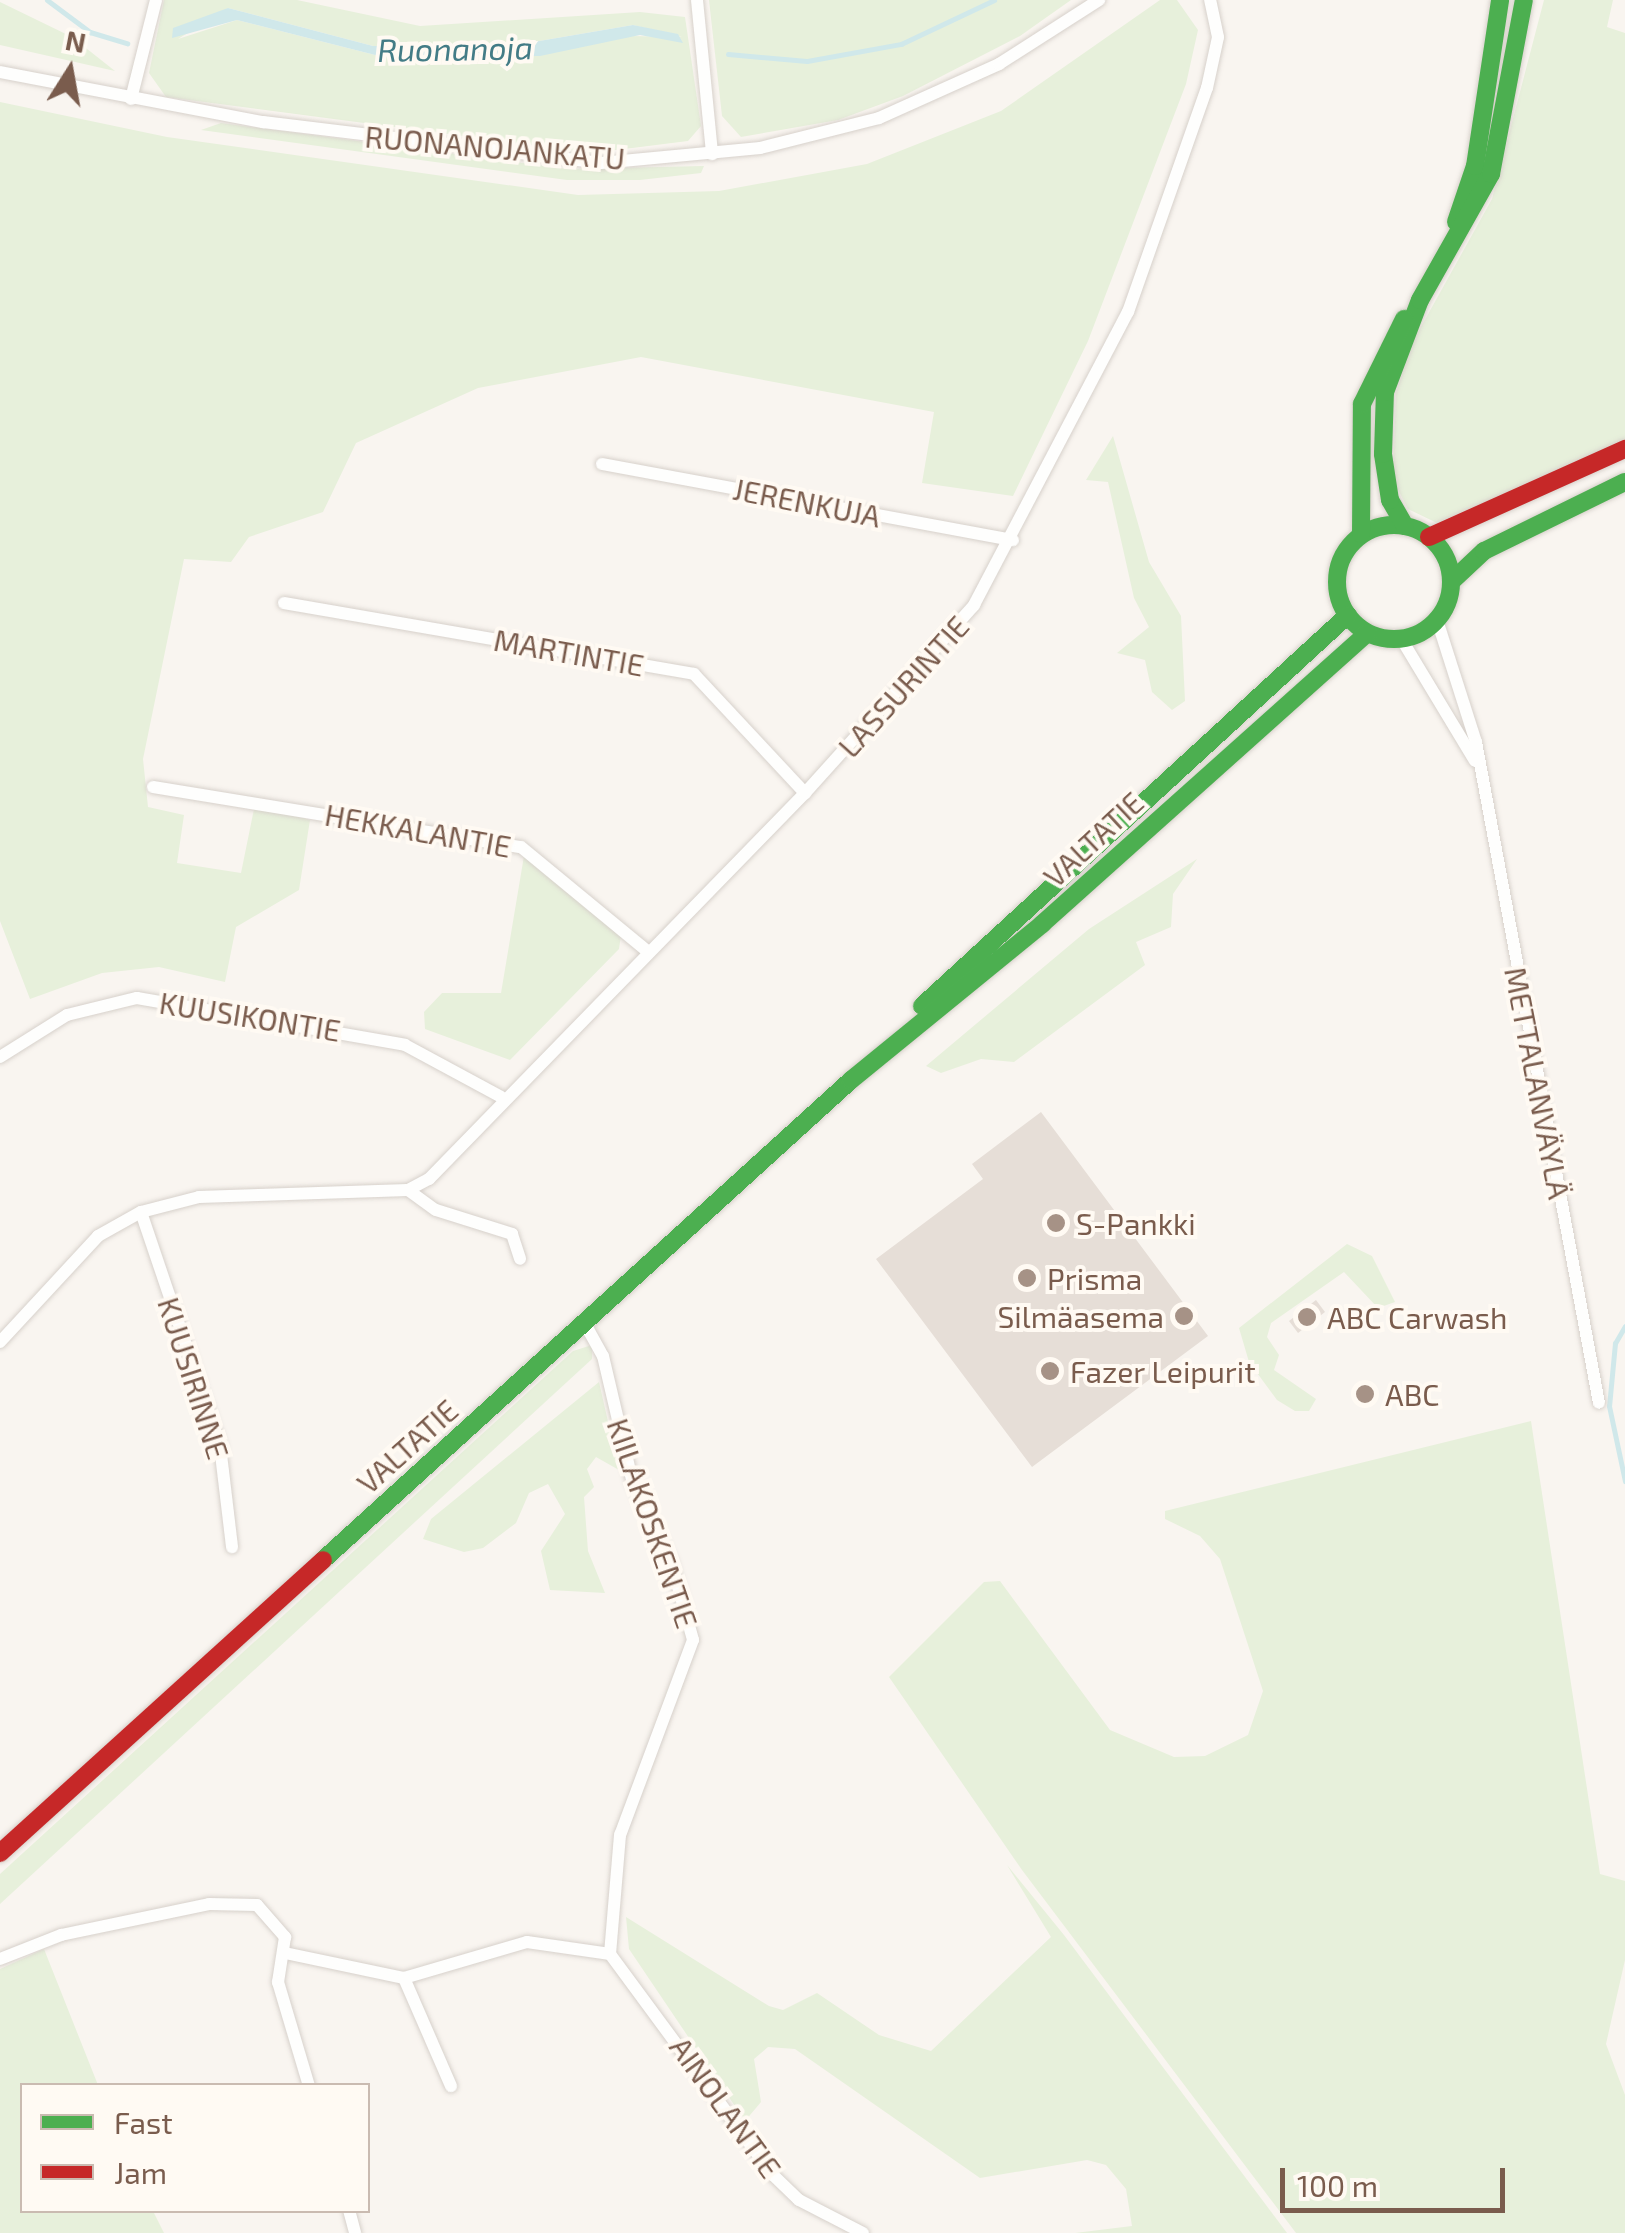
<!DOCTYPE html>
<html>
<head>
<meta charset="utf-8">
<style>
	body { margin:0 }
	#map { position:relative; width:1625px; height:2233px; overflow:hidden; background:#f9f5f0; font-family:"Exo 2",sans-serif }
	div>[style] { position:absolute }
	.green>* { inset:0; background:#e7f0db }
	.water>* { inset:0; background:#d0e8ea }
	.stream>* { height:5px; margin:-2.5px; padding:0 2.5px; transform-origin:2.5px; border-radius:2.5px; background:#d0e8ea }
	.building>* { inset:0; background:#e6ded7 }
	.roads { filter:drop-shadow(0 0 2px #d7d1cb) drop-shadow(0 0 2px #d7d1cb) }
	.street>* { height:12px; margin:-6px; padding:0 6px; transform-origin:6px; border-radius:6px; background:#fefefd }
	.fast>* { height:18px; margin:-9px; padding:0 9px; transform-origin:9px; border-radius:9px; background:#4caf50 }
	.fast>.ring { margin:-9px; padding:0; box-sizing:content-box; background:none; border:18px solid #4caf50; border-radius:50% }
	.jam>* { height:18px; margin:-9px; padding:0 9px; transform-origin:9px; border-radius:9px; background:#c62828 }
	.dots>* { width:28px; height:28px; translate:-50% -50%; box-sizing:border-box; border:5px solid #fffaf3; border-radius:50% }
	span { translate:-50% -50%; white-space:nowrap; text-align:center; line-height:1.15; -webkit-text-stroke:8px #fffaf3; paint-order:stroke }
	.street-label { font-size:30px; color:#7a5c4d }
	.poi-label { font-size:30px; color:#7a5c4d }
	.left { translate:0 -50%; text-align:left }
	.right { translate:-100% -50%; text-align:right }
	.water-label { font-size:32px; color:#437c86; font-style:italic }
	.legend { position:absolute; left:20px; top:2083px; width:350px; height:130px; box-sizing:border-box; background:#fffaf3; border:2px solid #cabbb1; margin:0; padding:12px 18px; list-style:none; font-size:30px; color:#7a5c4d }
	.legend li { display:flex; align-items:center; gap:20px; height:50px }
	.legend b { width:50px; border:2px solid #cabbb1 }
	.north { position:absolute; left:20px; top:20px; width:100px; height:100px; -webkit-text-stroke:8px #fffaf3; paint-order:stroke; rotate:11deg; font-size:28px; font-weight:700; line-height:40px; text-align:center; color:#7a5c4d }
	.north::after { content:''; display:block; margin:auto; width:35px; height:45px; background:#7a5c4d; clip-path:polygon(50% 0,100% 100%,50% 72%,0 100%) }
	.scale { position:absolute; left:1280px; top:2168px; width:225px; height:45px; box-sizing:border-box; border:5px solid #7a5c4d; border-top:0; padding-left:12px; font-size:30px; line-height:35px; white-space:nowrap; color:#7a5c4d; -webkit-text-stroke:8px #fffaf3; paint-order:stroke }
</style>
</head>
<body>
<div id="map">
	<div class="green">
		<i style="clip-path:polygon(evenodd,164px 0,297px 0,420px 26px,640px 12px,685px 17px,701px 126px,688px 141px,592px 153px,166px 97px,149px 73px,164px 0,228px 8px,373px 46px,510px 46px,633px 25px,682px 37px,631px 36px,514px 57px,383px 57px,237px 20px,178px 39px,228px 8px)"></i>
		<i style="clip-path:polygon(709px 0,1071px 0,1020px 36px,903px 96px,838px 120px,741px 137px,722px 116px)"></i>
		<i style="clip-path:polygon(1160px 0,1177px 0,1198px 30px,1186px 84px,1088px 341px,1013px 496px,922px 483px,934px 412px,641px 357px,478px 388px,356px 443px,323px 512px,249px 537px,231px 562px,184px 559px,143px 759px,148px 807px,184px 815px,177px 863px,241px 873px,255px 804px,310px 820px,299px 890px,236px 927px,225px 982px,159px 967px,102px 973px,30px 999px,0 921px,0 102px,167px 137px,578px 195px,719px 191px,867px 164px,1001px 111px)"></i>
		<i style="clip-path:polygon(1544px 0,1613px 0,1607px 27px,1625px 33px,1625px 440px,1437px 523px,1408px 509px,1393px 480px,1396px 393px,1412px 343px,1492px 199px)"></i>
		<i style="clip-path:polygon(0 2px,72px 37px,115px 71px,0 45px)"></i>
		<i style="clip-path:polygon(221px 123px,568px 169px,704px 166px,701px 173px,640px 180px,567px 180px,201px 130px)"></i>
		<i style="clip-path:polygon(1113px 436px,1149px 562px,1181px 616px,1185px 701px,1172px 710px,1152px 692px,1145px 660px,1117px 653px,1149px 627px,1134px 598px,1108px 482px,1086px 480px)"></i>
		<i style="clip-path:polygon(525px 850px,621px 935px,619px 949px,510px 1060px,425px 1029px,424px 1012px,442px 993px,501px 993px)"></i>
		<i style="clip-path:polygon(1197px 859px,1173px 894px,1171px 927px,1136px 942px,1145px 965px,1014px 1062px,981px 1059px,941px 1073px,926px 1066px,1089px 929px)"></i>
		<i style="clip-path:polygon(1347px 1244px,1372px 1256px,1395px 1302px,1378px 1308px,1344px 1272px,1271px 1323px,1267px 1337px,1279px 1355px,1274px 1370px,1316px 1399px,1309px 1411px,1295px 1411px,1277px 1400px,1249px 1362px,1239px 1328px)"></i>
		<i style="clip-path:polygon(592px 1345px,592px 1359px,0 1904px,0 1874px,573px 1351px)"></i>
		<i style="clip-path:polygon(599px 1382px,619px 1470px,596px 1457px,587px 1469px,594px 1487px,584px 1497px,588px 1551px,605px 1593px,550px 1590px,541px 1551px,565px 1514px,548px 1484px,529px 1493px,516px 1523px,483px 1548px,464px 1552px,423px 1539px,431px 1519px)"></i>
		<i style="clip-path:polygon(1531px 1421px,1600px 1874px,1625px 1881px,1625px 1960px,1606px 2044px,1625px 2095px,1625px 2233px,1296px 2233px,1022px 1870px,889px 1677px,984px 1582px,1000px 1581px,1110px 1730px,1174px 1757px,1205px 1756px,1248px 1735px,1263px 1691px,1220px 1559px,1200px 1536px,1165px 1519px,1165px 1511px)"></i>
		<i style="clip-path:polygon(1007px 1865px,1064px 1935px,1287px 2233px,1075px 2233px,1132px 2226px,1126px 2189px,1106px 2165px,1087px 2160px,980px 2178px,795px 2049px,768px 2047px,754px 2059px,761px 2102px,745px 2121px,629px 1949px,626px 1917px,769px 2006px,783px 2010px,817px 1993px,879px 2035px,931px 2051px,1051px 1937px)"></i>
		<i style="clip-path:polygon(44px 1949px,98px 2085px,22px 2086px,22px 2210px,153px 2211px,164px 2233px,0 2233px,0 1969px)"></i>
	</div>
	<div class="water">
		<i style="clip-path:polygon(228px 8px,373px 46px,510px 46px,633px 25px,678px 34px,683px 43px,640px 35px,540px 56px,383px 57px,237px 20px,172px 38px,173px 28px)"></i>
	</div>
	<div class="stream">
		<i style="left:47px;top:0;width:54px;rotate:36.7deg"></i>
		<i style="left:90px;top:32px;width:39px;rotate:17deg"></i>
		<i style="left:728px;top:54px;width:79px;rotate:5.1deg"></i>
		<i style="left:807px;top:61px;width:96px;rotate:-10.3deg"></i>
		<i style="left:901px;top:44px;width:103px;rotate:-25.3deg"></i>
		<i style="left:1625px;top:1326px;width:20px;rotate:120deg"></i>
		<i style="left:1615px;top:1343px;width:63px;rotate:95.4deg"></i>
		<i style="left:1609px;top:1406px;width:77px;rotate:78deg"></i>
	</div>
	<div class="building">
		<i style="clip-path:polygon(1041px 1112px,1208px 1336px,1032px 1467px,876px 1259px,983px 1179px,972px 1164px)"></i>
		<i style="clip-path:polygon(1316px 1300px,1325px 1312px,1298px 1333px,1289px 1321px)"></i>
	</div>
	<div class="roads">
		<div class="street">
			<i style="left:697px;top:0;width:155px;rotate:84.4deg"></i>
			<i style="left:0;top:72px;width:268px;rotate:10.8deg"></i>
			<i style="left:263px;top:122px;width:340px;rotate:6.9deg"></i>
			<i style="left:601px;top:163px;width:160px;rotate:-5.4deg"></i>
			<i style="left:760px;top:148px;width:123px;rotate:-14.1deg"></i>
			<i style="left:879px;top:118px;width:132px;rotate:-24.2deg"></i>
			<i style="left:999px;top:64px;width:119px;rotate:-32.6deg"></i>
			<i style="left:131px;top:99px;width:102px;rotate:-75.8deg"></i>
			<i style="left:602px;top:464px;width:418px;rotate:10.5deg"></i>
			<i style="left:284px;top:603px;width:416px;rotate:9.8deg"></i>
			<i style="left:694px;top:674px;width:163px;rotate:47deg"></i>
			<i style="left:1437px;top:620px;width:128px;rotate:72.3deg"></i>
			<i style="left:1476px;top:742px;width:672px;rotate:79.46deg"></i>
			<i style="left:1402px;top:640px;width:141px;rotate:58.9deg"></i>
			<i style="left:153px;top:787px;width:373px;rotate:9.3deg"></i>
			<i style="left:521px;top:847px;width:163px;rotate:39.5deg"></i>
			<i style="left:0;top:1057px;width:79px;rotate:-32.1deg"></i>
			<i style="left:67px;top:1015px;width:72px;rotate:-13.7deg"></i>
			<i style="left:137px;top:998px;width:272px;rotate:9.9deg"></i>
			<i style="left:405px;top:1045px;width:109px;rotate:28.4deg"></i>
			<i style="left:408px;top:1190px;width:24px;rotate:-28deg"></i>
			<i style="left:429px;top:1179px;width:539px;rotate:-45.75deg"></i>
			<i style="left:805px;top:793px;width:253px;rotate:-48deg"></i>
			<i style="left:974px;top:605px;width:331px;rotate:-62.3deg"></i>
			<i style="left:1128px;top:312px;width:238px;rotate:-70.6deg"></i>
			<i style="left:1207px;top:88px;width:52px;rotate:-77.8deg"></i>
			<i style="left:1218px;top:37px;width:38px;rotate:-102deg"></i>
			<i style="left:141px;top:1212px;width:247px;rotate:71.3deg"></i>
			<i style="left:220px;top:1446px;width:102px;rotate:83.2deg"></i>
			<i style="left:584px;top:1322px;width:39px;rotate:61deg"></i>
			<i style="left:603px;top:1356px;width:127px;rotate:76.8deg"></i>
			<i style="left:632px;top:1480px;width:91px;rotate:64.6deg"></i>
			<i style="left:671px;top:1562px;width:81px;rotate:74.2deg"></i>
			<i style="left:693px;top:1640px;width:208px;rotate:110.5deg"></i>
			<i style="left:620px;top:1835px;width:119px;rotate:94.8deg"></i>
			<i style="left:0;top:1342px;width:144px;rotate:-47.2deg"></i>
			<i style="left:98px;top:1236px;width:49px;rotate:-29.2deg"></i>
			<i style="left:141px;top:1212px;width:60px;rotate:-14.5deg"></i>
			<i style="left:199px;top:1197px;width:209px;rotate:-1.9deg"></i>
			<i style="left:408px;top:1190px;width:34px;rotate:36deg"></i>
			<i style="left:436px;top:1210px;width:80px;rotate:17.5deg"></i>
			<i style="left:512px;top:1234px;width:26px;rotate:72deg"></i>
			<i style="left:285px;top:1953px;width:122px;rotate:11.9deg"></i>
			<i style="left:404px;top:1978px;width:128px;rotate:-16.3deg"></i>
			<i style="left:527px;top:1942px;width:84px;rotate:8.2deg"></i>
			<i style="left:610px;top:1954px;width:275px;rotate:53.6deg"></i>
			<i style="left:773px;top:2175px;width:36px;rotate:44deg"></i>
			<i style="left:799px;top:2200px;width:72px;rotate:27.3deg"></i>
			<i style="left:0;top:1959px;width:66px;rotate:-21.5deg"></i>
			<i style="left:61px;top:1935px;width:151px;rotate:-11.8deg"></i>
			<i style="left:209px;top:1904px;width:48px;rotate:1.2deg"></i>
			<i style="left:257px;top:1905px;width:43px;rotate:48.8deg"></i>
			<i style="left:285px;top:1937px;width:46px;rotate:98.8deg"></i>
			<i style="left:278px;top:1982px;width:109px;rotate:73.4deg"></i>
			<i style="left:404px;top:1978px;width:118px;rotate:66.5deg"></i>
			<i style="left:349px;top:2210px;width:24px;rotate:75deg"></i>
		</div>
		<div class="fast">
			<i style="left:1456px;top:222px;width:59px;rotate:-71.3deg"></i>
			<i style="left:1475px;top:166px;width:168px;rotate:-81.4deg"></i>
			<i class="ring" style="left:1337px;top:525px;width:96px;height:96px"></i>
			<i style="left:1405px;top:526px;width:30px;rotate:-120deg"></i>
			<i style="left:1390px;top:500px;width:47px;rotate:-98.7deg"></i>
			<i style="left:1383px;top:454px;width:62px;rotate:-88.2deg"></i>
			<i style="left:1385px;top:392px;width:98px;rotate:-69.2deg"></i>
			<i style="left:1420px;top:300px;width:145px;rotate:-60.6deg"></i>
			<i style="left:1491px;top:174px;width:177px;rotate:-79.3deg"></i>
			<i style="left:1361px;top:534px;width:130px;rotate:-89.6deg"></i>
			<i style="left:1362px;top:404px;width:95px;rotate:-63.7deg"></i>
			<i style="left:1452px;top:581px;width:44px;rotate:-43.2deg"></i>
			<i style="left:1484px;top:551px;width:157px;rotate:-26.1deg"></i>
			<i style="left:922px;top:1006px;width:578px;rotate:-42.55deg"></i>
			<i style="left:323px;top:1560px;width:714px;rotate:-42.27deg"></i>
			<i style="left:851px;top:1080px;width:247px;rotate:-39.2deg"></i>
			<i style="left:1042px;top:924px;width:436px;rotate:-41.8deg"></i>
		</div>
		<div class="jam">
			<i style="left:1429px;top:537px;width:215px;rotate:-24.2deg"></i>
			<i style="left:0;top:1853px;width:436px;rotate:-42.2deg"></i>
		</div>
	</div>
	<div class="dots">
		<i style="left:1056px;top:1223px;background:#a69286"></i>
		<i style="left:1027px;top:1278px;background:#a69286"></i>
		<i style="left:1184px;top:1316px;background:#a69286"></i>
		<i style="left:1307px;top:1317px;background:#a69286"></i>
		<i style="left:1050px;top:1371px;background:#a69286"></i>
		<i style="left:1365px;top:1394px;background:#a69286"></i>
	</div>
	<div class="street-label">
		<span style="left:495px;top:147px;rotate:5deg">RUONANOJANKATU</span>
		<span style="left:807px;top:502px;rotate:11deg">JERENKUJA</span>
		<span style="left:569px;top:652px;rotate:10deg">MARTINTIE</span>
		<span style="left:903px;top:686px;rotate:-48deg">LASSURINTIE</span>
		<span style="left:418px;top:830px;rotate:10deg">HEKKALANTIE</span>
		<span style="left:1093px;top:839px;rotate:-43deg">VALTATIE</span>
		<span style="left:250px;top:1016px;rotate:9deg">KUUSIKONTIE</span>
		<span style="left:1538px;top:1083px;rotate:79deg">METTALANVÄYLÄ</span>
		<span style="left:194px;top:1378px;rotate:72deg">KUUSIRINNE</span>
		<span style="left:407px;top:1446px;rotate:-42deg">VALTATIE</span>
		<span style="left:653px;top:1523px;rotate:71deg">KIILAKOSKENTIE</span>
		<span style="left:726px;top:2107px;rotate:54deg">AINOLANTIE</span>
	</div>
	<div class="poi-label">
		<span class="left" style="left:1076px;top:1223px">S-Pankki</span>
		<span class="left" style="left:1047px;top:1278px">Prisma</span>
		<span class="right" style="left:1164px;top:1316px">Silmäasema</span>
		<span class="left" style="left:1327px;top:1317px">ABC Carwash</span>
		<span class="left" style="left:1070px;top:1371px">Fazer Leipurit</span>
		<span class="left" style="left:1385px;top:1394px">ABC</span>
	</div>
	<div class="water-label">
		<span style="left:455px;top:48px;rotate:-1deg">Ruonanoja</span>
	</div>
	<ul class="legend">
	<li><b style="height:12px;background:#4caf50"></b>Fast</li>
	<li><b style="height:12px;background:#c62828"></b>Jam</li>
	</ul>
	<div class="north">N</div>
	<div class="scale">100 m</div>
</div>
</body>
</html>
